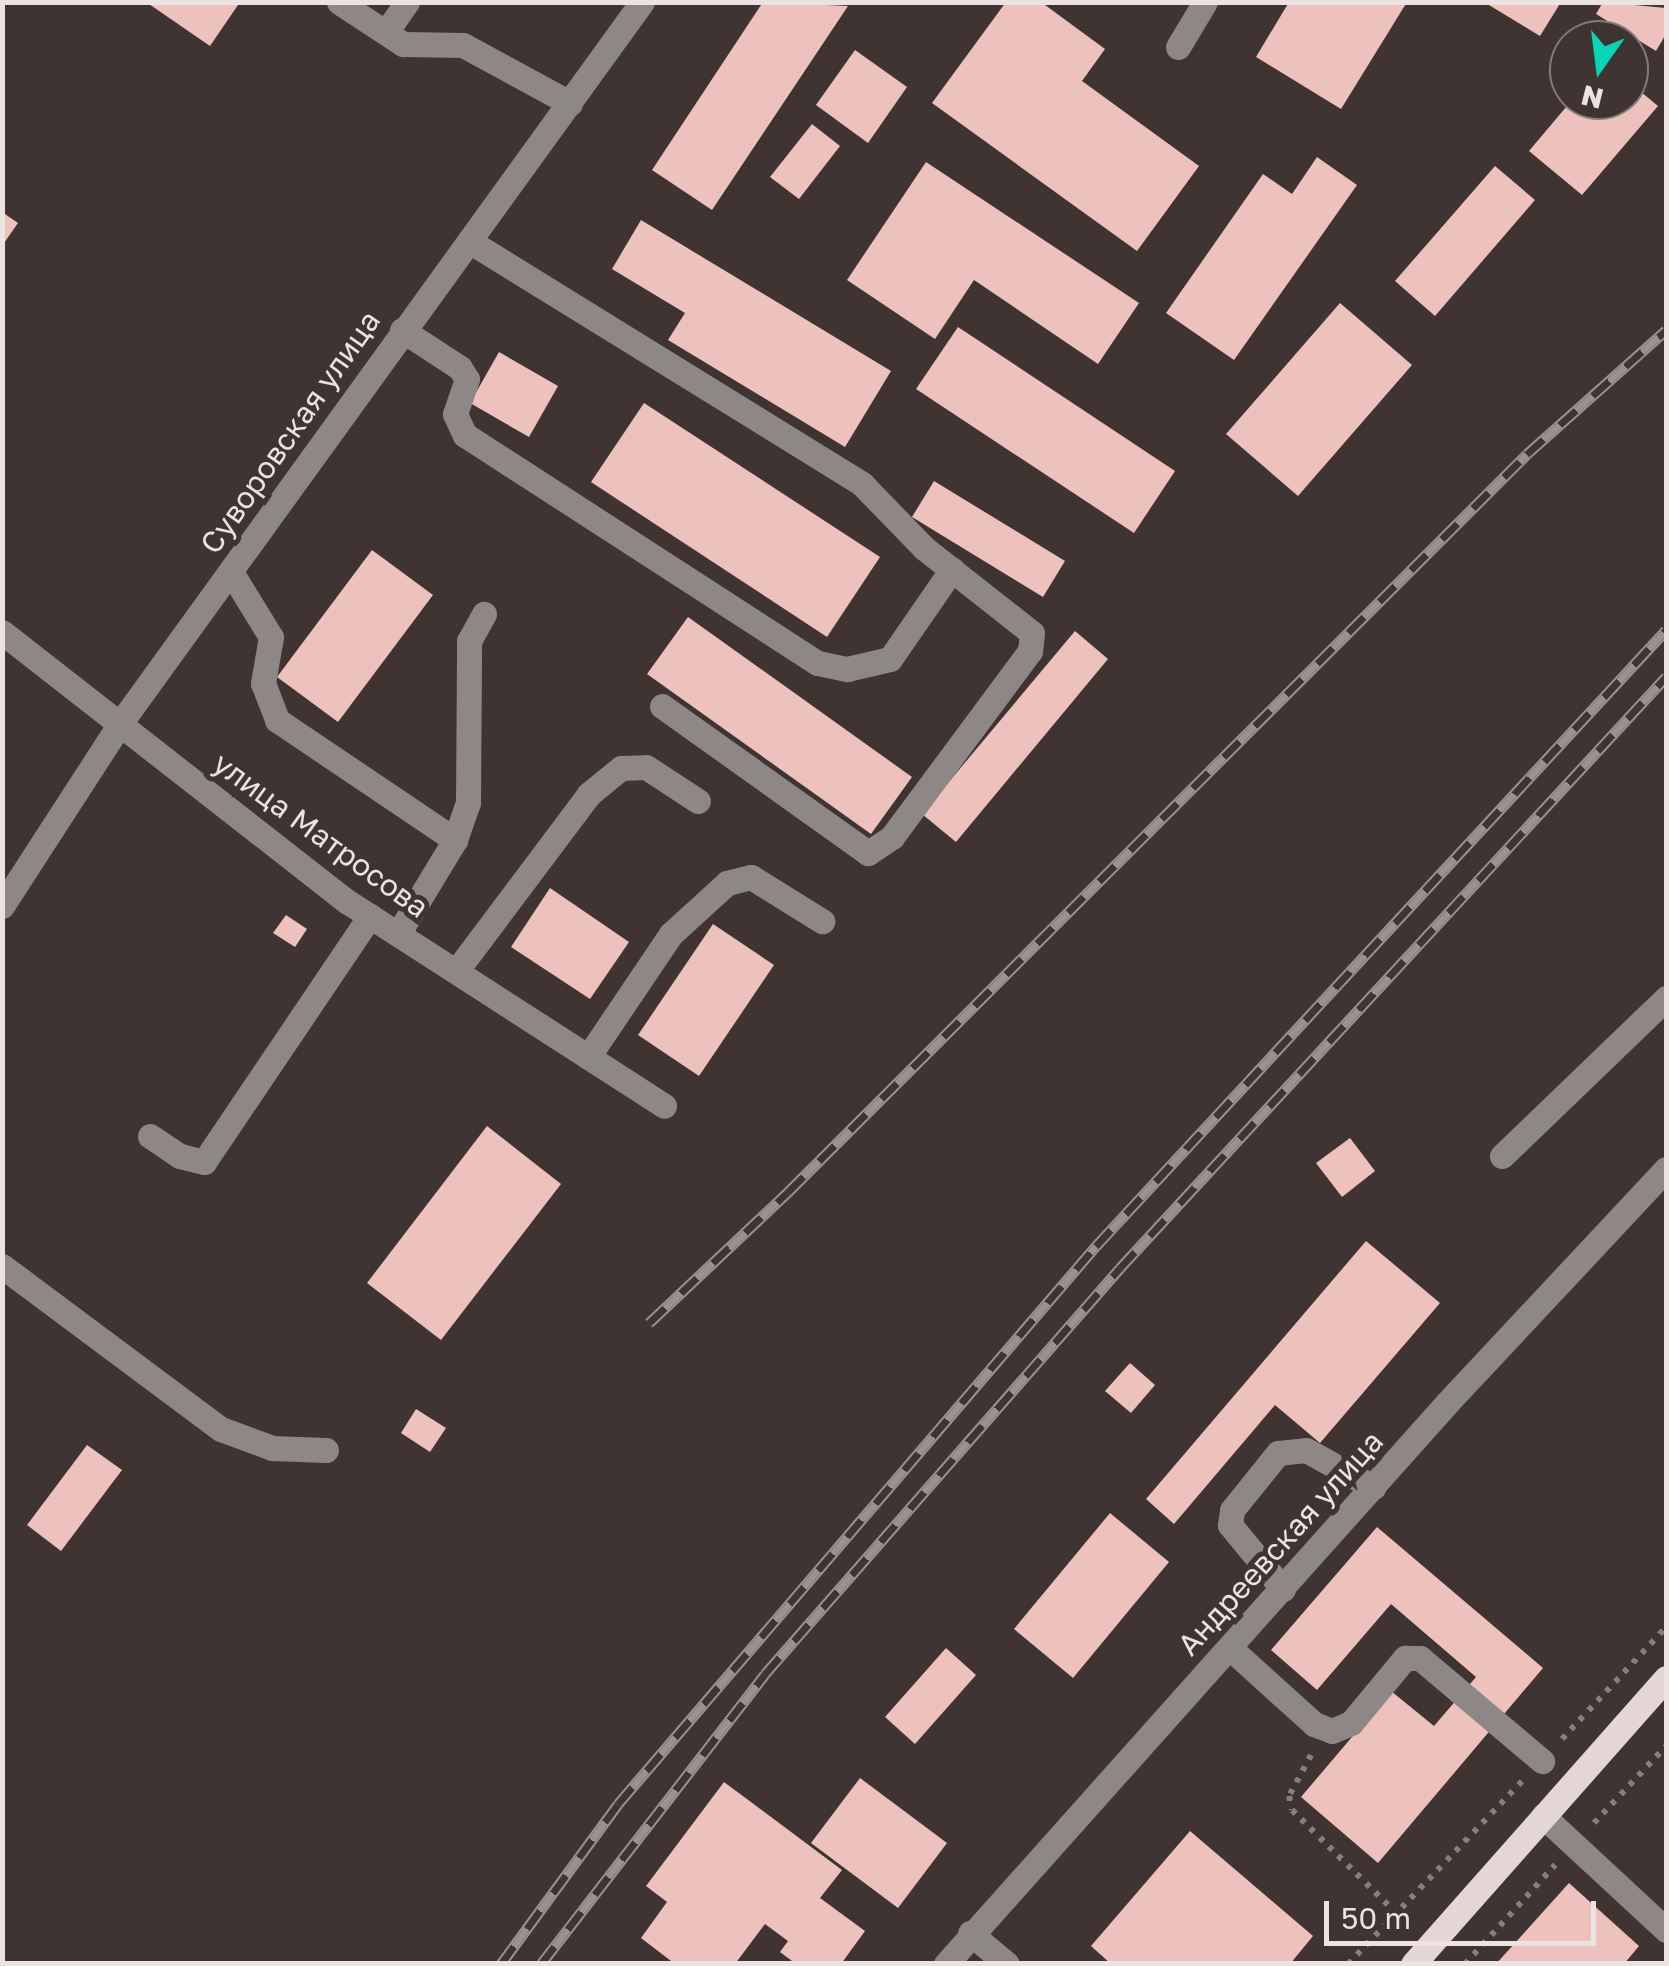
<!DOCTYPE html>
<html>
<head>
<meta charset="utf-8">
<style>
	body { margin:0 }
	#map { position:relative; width:1669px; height:1966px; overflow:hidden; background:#403433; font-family:"Golos Text",sans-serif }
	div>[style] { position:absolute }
	.building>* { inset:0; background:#edc1bc }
	.path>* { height:6px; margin-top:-3px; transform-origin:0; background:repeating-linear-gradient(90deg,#887e7d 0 5px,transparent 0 13px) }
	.minor>* { height:25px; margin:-12.5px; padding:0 12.5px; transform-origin:12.5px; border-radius:12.5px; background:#8d8786 }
	.major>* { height:25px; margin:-12.5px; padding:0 12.5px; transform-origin:12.5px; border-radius:12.5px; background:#e3d6d4 }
	.rail>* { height:11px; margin-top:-5.5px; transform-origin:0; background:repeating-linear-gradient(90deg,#403433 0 22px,#9a9190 0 44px); box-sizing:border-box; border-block:2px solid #9a9190 }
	span { translate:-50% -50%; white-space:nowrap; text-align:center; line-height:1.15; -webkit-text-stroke:10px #403433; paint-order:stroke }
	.street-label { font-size:30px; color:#eae3e2 }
	.frame { position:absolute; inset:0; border:5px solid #eae3e2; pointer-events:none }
	.north { position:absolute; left:1549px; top:20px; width:100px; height:100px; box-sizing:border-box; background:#403433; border:2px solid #847a79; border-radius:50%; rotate:194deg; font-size:28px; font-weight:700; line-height:40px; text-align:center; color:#eae3e2 }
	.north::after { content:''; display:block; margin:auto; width:35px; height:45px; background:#08d5b5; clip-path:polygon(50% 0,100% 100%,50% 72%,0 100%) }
	.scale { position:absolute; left:1324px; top:1901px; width:272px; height:45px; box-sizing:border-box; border:5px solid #eae3e2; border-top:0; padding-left:12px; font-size:30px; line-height:35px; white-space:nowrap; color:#eae3e2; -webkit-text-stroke:8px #403433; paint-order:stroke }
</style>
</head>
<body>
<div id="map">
	<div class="building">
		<i style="clip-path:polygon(146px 2px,240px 2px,210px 46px)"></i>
		<i style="clip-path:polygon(763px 2px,848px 6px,712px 210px,652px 170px)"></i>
		<i style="clip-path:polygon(1006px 2px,1041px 2px,1105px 49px,1082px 81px,1199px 166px,1137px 251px,932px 103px)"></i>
		<i style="clip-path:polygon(1289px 2px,1407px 2px,1341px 109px,1256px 57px)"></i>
		<i style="clip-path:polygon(1484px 2px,1561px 2px,1540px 36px)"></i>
		<i style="clip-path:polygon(1603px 2px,1666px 8px,1666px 34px,1656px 51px,1596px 14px)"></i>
		<i style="clip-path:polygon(855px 50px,907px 87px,868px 143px,816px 105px)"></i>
		<i style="clip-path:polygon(1629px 82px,1658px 106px,1582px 195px,1529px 151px,1572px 100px,1629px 100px)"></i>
		<i style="clip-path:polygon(812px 124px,840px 146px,799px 199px,770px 177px)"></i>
		<i style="clip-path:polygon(1317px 157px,1357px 185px,1234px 360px,1166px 313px,1263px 174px,1292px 194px)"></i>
		<i style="clip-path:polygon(926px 162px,1139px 303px,1098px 364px,974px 280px,935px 339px,847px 280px)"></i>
		<i style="clip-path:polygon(1495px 166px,1535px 200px,1435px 316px,1395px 281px)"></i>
		<i style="clip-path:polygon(2px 212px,18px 223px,2px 246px)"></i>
		<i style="clip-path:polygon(641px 220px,891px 371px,845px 447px,668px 340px,685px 313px,612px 269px)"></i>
		<i style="clip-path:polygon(1340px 303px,1412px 365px,1298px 496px,1226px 434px)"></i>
		<i style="clip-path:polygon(958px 327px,1175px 471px,1134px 533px,916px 389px)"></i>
		<i style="clip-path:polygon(499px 352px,558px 386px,529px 437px,470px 403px)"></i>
		<i style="clip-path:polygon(644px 403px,880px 557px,827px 637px,591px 482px)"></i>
		<i style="clip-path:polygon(934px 481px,1065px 561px,1043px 597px,912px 517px)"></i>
		<i style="clip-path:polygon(372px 550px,433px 595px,338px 722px,277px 677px)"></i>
		<i style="clip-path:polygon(688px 617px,912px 777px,871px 834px,647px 674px)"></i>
		<i style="clip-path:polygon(1075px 631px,1108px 659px,956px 842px,922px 814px)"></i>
		<i style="clip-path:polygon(550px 888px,629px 942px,590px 999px,511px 947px)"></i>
		<i style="clip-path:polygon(286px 915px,307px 929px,295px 947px,273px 933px)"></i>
		<i style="clip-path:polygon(713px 924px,774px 965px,699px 1076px,638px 1035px)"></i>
		<i style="clip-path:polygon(487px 1126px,561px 1184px,441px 1340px,367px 1283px)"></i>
		<i style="clip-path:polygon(1350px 1138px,1375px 1171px,1342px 1197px,1316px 1163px)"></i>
		<i style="clip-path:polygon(1366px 1241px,1440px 1303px,1320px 1443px,1275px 1405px,1174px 1524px,1146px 1499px)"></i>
		<i style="clip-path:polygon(1130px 1363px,1155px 1385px,1131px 1413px,1105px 1391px)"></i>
		<i style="clip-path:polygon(416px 1409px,446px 1428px,430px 1452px,401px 1433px)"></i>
		<i style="clip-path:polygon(87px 1445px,122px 1470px,61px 1551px,27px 1525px)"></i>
		<i style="clip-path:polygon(1110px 1513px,1169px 1562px,1073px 1678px,1014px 1629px)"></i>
		<i style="clip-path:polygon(1377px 1527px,1543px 1668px,1378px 1863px,1301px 1797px,1391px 1691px,1434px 1726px,1476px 1677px,1391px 1604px,1317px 1690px,1271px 1650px)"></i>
		<i style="clip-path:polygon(946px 1648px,976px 1675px,915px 1744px,885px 1717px)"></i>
		<i style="clip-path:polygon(860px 1778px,947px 1843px,898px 1908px,811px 1843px)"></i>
		<i style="clip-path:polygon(724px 1782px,842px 1870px,820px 1898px,865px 1931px,841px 1964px,796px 1964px,780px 1952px,788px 1941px,765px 1924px,735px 1964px,675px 1964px,641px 1938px,667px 1902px,646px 1886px)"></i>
		<i style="clip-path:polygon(1190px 1831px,1313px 1936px,1290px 1964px,1111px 1964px,1091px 1946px)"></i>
		<i style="clip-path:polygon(1569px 1883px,1639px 1946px,1624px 1964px,1496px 1964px)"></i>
	</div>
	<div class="path">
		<i style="left:1562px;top:1739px;width:153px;rotate:-47.1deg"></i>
		<i style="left:1311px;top:1755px;width:47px;rotate:118.2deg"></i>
		<i style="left:1289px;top:1796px;width:14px;rotate:78deg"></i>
		<i style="left:1292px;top:1810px;width:145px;rotate:44.7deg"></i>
		<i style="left:1594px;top:1823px;width:105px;rotate:-46.9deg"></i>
		<i style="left:1348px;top:1964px;width:253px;rotate:-46.4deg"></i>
		<i style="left:1465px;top:1964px;width:134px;rotate:-47.7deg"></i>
	</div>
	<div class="minor">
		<i style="left:339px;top:2px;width:77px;rotate:33.3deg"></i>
		<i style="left:403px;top:44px;width:60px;rotate:1deg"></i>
		<i style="left:463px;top:45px;width:122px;rotate:28.5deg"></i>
		<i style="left:386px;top:32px;width:37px;rotate:-55deg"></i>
		<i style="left:1178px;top:47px;width:52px;rotate:-59deg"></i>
		<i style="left:469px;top:241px;width:462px;rotate:31.7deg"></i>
		<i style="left:862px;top:484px;width:89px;rotate:45.9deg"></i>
		<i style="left:924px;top:548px;width:137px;rotate:38.2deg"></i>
		<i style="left:1032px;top:633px;width:18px;rotate:96deg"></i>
		<i style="left:1030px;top:651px;width:232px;rotate:126.6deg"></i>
		<i style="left:892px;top:837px;width:29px;rotate:146deg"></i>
		<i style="left:868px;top:853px;width:253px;rotate:-144.5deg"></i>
		<i style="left:402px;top:330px;width:69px;rotate:33.2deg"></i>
		<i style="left:460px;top:368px;width:13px;rotate:58deg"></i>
		<i style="left:467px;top:379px;width:37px;rotate:109deg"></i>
		<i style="left:455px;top:414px;width:23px;rotate:65deg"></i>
		<i style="left:465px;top:435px;width:420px;rotate:32.9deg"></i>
		<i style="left:818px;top:663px;width:30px;rotate:12deg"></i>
		<i style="left:847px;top:669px;width:44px;rotate:-13.1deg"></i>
		<i style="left:890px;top:659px;width:109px;rotate:-55.4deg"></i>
		<i style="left:231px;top:572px;width:76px;rotate:58.4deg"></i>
		<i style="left:271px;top:637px;width:47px;rotate:99.9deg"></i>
		<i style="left:263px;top:683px;width:40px;rotate:69deg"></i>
		<i style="left:277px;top:720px;width:215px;rotate:34deg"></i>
		<i style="left:2px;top:632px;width:439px;rotate:38deg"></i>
		<i style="left:348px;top:902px;width:376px;rotate:32.8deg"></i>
		<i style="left:2px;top:906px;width:216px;rotate:-57.1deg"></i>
		<i style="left:119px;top:725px;width:892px;rotate:-54.12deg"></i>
		<i style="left:398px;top:934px;width:110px;rotate:-58.8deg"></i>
		<i style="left:455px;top:840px;width:39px;rotate:-71deg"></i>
		<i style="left:468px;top:803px;width:162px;rotate:-89.6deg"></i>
		<i style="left:469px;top:641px;width:31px;rotate:-61deg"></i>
		<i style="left:457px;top:970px;width:220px;rotate:-53.1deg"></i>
		<i style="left:589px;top:794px;width:41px;rotate:-39.1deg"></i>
		<i style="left:621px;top:768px;width:25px;rotate:-2deg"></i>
		<i style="left:646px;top:767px;width:62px;rotate:33.2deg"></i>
		<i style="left:588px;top:1057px;width:148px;rotate:-56deg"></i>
		<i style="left:671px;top:934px;width:76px;rotate:-42.3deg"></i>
		<i style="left:727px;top:883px;width:25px;rotate:-14deg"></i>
		<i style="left:751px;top:877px;width:84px;rotate:31.8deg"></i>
		<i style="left:150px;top:1136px;width:36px;rotate:34deg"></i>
		<i style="left:180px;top:1156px;width:25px;rotate:14deg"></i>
		<i style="left:204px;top:1162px;width:297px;rotate:-56deg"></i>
		<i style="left:1502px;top:1156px;width:228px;rotate:-43.9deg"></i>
		<i style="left:2px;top:1266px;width:273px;rotate:36.7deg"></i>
		<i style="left:221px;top:1429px;width:54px;rotate:20.4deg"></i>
		<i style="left:272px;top:1448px;width:54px;rotate:2.1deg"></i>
		<i style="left:1283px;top:1589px;width:83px;rotate:-129.6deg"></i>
		<i style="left:1230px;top:1525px;width:15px;rotate:-82deg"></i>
		<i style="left:1232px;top:1510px;width:73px;rotate:-51.1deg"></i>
		<i style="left:1278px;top:1453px;width:28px;rotate:-6deg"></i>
		<i style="left:1306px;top:1450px;width:77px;rotate:28.9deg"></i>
		<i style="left:1231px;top:1649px;width:112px;rotate:42.1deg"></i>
		<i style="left:1314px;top:1724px;width:19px;rotate:21deg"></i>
		<i style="left:1332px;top:1731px;width:21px;rotate:-23deg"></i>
		<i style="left:1351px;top:1723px;width:85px;rotate:-50.3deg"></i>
		<i style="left:1405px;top:1658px;width:15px"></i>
		<i style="left:1420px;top:1658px;width:160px;rotate:40.2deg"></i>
		<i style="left:1543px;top:1816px;width:168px;rotate:42.8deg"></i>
		<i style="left:970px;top:1933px;width:48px;rotate:40deg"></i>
		<i style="left:946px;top:1964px;width:752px;rotate:-48.23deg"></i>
		<i style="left:1447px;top:1403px;width:320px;rotate:-46.9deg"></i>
	</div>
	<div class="major">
		<i style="left:1413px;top:1964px;width:382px;rotate:-48.5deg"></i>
	</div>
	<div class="rail">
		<i style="left:649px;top:1323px;width:191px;rotate:-43.3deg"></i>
		<i style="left:788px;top:1192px;width:1044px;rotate:-44.96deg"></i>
		<i style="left:1527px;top:454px;width:186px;rotate:-41.7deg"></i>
		<i style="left:501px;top:1964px;width:198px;rotate:-53.8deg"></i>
		<i style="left:618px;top:1804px;width:735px;rotate:-49.42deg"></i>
		<i style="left:1096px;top:1246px;width:839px;rotate:-47.22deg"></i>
		<i style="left:541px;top:1964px;width:366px;rotate:-52.3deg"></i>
		<i style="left:765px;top:1674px;width:539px;rotate:-48.83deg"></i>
		<i style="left:1120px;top:1268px;width:805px;rotate:-47.27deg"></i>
	</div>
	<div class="street-label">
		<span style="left:290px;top:432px;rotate:-55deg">Суворовская улица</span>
		<span style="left:321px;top:835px;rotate:36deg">улица Матросова</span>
		<span style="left:1280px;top:1543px;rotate:-48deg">Андреевская улица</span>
	</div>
	<div class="frame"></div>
	<div class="north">N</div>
	<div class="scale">50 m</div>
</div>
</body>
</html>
